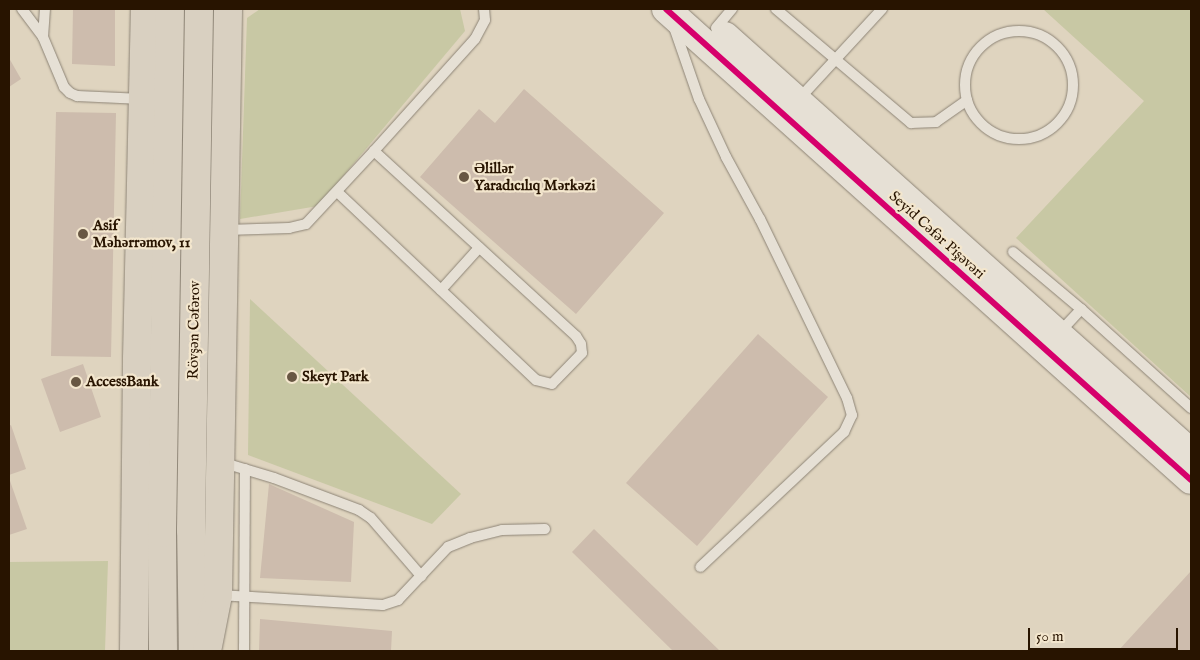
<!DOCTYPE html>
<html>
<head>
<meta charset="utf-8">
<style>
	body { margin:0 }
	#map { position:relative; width:1200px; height:660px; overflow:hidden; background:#dfd4bf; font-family:"IM FELL English",serif }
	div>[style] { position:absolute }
	.green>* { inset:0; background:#c8c8a4 }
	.building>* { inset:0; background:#cdbcad }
	.roads { filter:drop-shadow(0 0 1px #8d8476) drop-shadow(0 0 1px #8d8476) }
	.lane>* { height:10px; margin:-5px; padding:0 5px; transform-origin:5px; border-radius:5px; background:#e6e0d5 }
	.lane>.ring { margin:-5px; padding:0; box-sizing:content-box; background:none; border:10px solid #e6e0d5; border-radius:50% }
	.secondary>* { height:28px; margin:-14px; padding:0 14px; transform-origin:14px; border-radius:14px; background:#e6e0d5 }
	.primary>* { height:28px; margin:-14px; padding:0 14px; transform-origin:14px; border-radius:14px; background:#d9d0c1 }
	.cycleway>* { height:6px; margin:-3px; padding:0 3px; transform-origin:3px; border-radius:3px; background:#d6006c }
	.dots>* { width:14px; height:14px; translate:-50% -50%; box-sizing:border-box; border:2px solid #f3e6cd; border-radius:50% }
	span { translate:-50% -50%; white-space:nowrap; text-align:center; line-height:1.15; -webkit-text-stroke:4.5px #f3e6cd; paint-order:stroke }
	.poi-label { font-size:15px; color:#281400; font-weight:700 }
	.left { translate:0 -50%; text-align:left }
	.street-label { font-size:15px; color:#281400 }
	.frame { position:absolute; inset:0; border:10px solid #281400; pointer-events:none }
	.scale { position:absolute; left:1028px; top:628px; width:150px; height:22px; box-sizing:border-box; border:2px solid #281400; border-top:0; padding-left:6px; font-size:15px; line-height:18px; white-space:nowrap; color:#281400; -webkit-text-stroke:4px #f3e6cd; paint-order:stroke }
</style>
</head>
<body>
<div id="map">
	<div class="green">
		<i style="clip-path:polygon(260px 9px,460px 9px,465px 31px,318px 206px,240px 219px,247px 18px)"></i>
		<i style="clip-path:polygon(1043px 9px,1191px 9px,1191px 397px,1016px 238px,1144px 101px)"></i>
		<i style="clip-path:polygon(250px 299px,461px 494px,432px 524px,248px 455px)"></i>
		<i style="clip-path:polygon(108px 561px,105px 651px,9px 651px,9px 562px)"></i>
	</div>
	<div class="building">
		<i style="clip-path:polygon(73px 9px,115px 9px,115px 66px,72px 64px)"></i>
		<i style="clip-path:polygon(9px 58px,21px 79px,9px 87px)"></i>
		<i style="clip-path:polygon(524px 89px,664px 213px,576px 314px,420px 177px,479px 109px,495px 123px)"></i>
		<i style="clip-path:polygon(56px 112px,116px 113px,111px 357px,51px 356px)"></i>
		<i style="clip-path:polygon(758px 334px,828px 397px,697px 546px,626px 483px)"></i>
		<i style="clip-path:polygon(83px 364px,101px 417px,60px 432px,41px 379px)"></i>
		<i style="clip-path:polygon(11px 425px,26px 469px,9px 475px,9px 426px)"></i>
		<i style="clip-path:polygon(9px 478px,27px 529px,9px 535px)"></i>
		<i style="clip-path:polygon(269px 484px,354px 522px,351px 582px,260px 578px)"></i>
		<i style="clip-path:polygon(594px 529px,720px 651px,673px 651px,572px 552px)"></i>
		<i style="clip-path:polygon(1191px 571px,1191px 651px,1118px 651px)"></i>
		<i style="clip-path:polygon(260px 619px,392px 631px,391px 651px,259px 651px)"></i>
	</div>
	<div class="roads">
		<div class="lane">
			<i style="left:22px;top:9px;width:35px;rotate:53deg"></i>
			<i style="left:43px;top:37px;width:54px;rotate:67.2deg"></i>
			<i style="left:64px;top:87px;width:8px;rotate:45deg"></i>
			<i style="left:70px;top:93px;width:8px;rotate:23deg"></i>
			<i style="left:77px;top:96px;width:65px;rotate:2.6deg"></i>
			<i style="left:776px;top:9px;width:177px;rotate:40.2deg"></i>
			<i style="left:911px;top:123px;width:25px;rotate:-2deg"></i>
			<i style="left:936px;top:122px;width:38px;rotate:-35deg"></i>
			<i style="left:674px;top:27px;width:76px;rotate:70.9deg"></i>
			<i style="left:699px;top:99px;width:64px;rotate:65deg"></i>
			<i style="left:726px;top:157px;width:71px;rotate:61.3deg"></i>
			<i style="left:760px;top:219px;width:199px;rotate:64.1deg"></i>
			<i style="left:847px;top:398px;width:18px;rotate:74deg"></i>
			<i style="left:852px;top:415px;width:19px;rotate:115deg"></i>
			<i style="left:844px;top:432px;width:197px;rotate:136.8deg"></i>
			<i style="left:716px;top:28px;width:25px;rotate:-50deg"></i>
			<i class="ring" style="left:965px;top:31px;width:98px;height:98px"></i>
			<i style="left:43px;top:37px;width:28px;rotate:-86deg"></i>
			<i style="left:798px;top:100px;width:124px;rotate:-47.3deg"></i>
			<i style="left:374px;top:151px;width:151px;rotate:-48deg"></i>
			<i style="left:475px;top:39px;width:21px;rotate:-62deg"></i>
			<i style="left:485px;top:20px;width:11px;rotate:-95deg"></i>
			<i style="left:226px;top:230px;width:63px;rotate:-1.8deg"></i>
			<i style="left:289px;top:228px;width:17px;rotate:-13deg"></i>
			<i style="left:306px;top:224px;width:100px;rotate:-47deg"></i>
			<i style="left:374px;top:151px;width:274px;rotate:42.5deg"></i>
			<i style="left:576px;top:336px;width:9px;rotate:58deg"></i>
			<i style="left:581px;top:344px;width:9px;rotate:84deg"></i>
			<i style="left:582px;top:353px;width:43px;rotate:134.1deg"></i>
			<i style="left:552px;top:384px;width:16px;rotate:-166deg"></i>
			<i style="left:536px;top:380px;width:274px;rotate:-136.6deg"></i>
			<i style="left:1013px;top:252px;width:89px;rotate:40deg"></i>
			<i style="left:1081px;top:309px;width:148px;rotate:42deg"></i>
			<i style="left:441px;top:290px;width:57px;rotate:-47.9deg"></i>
			<i style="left:1058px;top:334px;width:34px;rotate:-47deg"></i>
			<i style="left:221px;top:462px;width:55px;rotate:16.8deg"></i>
			<i style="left:274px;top:478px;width:91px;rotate:20.6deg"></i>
			<i style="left:359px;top:510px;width:14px;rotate:34deg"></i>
			<i style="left:371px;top:518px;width:77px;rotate:49.2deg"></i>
			<i style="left:219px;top:595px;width:164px;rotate:3.5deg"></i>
			<i style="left:383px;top:605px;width:16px;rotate:-18deg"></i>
			<i style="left:398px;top:600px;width:73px;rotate:-46.7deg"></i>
			<i style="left:448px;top:547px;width:24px;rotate:-22deg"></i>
			<i style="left:470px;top:538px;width:33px;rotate:-14deg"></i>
			<i style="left:502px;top:530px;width:43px;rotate:-1.3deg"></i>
			<i style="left:244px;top:651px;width:182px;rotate:-89.7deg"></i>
		</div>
		<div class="secondary">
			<i style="left:666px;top:9px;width:705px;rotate:41.9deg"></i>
			<i style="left:725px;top:36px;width:625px;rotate:41.82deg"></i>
		</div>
		<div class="primary">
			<i style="left:134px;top:651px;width:292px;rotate:-89.4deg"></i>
			<i style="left:137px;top:359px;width:350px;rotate:-88.7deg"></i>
			<i style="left:163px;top:651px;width:118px;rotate:-90.5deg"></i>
			<i style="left:162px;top:533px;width:524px;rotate:-89.13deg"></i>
			<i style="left:193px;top:651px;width:121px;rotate:-90.9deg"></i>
			<i style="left:191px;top:530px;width:521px;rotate:-89.12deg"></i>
			<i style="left:207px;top:651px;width:57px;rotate:-78.9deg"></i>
			<i style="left:218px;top:595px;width:586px;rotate:-89.02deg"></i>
		</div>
	</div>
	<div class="cycleway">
		<i style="left:666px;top:9px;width:705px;rotate:41.9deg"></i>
	</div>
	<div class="dots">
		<i style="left:464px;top:177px;background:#685743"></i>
		<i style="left:83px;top:234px;background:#685743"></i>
		<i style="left:292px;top:377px;background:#685743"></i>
		<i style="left:76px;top:382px;background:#685743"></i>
	</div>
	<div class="poi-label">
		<span class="left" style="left:474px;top:177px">Əlillər<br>Yaradıcılıq Mərkəzi</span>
		<span class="left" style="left:93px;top:234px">Asif<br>Məhərrəmov, 11</span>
		<span class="left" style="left:302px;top:377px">Skeyt Park</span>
		<span class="left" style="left:86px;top:382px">AccessBank</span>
	</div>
	<div class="street-label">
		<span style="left:937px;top:235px;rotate:42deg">Seyid Cəfər Pişəvəri</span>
		<span style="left:194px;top:330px;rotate:-89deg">Rövşən Cəfərov</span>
	</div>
	<div class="frame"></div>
	<div class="scale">50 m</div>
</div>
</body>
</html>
